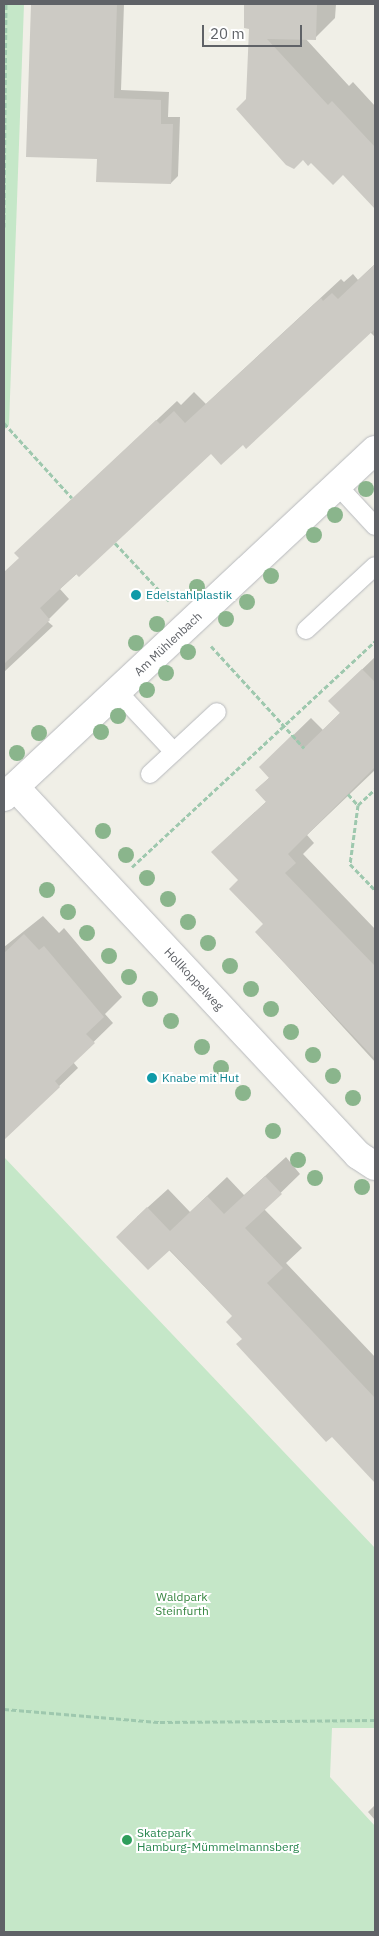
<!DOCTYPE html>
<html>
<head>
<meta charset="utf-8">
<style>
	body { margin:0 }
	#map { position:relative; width:379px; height:1936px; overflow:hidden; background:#f0efe7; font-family:"IBM Plex Sans",sans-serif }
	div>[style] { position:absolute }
	.green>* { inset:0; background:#c5e7c8 }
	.shadow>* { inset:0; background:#0003 }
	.building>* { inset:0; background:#cccac4 }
	.path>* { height:3px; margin-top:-1.5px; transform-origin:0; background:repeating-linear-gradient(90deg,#9ec8ae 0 5px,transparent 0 7.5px) }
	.roads { filter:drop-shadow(0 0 1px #b7b9bd) drop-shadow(0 0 1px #b7b9bd) }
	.service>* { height:18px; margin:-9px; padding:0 9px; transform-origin:9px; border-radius:9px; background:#fff }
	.minor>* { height:28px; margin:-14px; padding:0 14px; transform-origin:14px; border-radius:14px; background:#fff }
	.trees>* { width:16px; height:16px; margin:-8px; border-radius:50%; background:#8ab58c }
	.dots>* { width:14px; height:14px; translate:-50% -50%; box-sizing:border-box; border:2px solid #fff; border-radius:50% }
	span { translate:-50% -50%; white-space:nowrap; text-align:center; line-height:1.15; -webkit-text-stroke:4px #fff; paint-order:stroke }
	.culture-label { font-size:12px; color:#0d838f }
	.left { translate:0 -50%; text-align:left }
	.street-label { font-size:12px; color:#5f6267 }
	.park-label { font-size:12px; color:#378641 }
	.leisure-label { font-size:12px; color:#27864d }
	.frame { position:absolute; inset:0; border:5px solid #5f6267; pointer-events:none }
	.scale { position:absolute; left:202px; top:25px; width:100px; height:22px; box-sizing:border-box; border:2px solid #5f6267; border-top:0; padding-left:6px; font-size:15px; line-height:18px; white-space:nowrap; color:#5f6267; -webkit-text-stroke:4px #fff; paint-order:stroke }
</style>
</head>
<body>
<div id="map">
	<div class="green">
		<i style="clip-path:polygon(4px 4px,24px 4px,9px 425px,4px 430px)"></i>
		<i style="clip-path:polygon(4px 1157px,375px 1548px,375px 1728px,332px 1728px,330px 1777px,375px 1826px,375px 1932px,4px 1932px)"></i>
	</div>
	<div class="shadow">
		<i style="clip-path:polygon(32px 4px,124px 4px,121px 90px,169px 92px,168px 117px,180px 117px,178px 176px,171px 183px,98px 158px,27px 156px)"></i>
		<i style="clip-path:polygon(245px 4px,336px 4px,335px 18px,315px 38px,305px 38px,349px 86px,353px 82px,375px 106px,375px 207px,343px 174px,248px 99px,251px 27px,245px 27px)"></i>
		<i style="clip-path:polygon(375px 264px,375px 337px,370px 332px,243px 443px,211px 452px,60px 589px,69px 599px,47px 621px,53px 626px,4px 672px,4px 591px,15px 580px,20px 558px,15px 553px,177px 401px,181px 405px,194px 392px,206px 404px,341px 279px,344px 282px,353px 274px,358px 280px)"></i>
		<i style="clip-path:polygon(375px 657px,375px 770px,307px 835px,314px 843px,303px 854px,375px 929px,375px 1062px,256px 932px,264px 924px,240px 880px,232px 833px,267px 801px,256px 790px,270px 777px,280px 748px,311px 718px,323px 730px,341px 712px,349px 682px)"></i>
		<i style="clip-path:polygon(43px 916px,59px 933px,64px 928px,122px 997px,105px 1014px,113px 1023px,73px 1062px,78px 1068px,4px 1139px,4px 1046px,32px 1012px,4px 982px,4px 947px)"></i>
		<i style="clip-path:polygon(286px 1157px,300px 1174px,264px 1209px,302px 1248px,286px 1263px,375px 1357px,375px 1481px,244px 1339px,233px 1316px,137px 1217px,168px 1189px,190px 1212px,227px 1177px,244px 1195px)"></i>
		<i style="clip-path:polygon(375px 1805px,375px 1820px,368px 1812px)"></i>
	</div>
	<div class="building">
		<i style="clip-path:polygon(31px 4px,117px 4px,114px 98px,161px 100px,161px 124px,173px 124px,171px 184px,96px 182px,97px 159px,26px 157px)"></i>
		<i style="clip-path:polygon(244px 4px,317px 4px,316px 40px,267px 39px,328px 105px,332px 101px,375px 147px,375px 209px,343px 175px,333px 185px,311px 163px,308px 166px,303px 160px,294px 169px,286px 165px,236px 109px,246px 99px,249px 29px,244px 28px)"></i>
		<i style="clip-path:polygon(375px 264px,375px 329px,246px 449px,243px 445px,221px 465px,211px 454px,79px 577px,76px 574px,40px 608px,50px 620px,4px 664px,4px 572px,19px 558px,14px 553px,156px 420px,160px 424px,174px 411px,185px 423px,321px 298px,323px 301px,332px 293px,338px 299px)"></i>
		<i style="clip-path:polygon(362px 669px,375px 682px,375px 767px,288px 854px,296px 863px,285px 873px,375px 966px,375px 1059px,255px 932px,263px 924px,229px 889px,238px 880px,211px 852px,266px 802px,255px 790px,269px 778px,259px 767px,291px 736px,303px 749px,340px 713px,328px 701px)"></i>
		<i style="clip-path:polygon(24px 934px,39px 950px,44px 946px,104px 1017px,86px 1034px,95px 1043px,55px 1081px,60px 1087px,4px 1140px,4px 953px)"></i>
		<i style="clip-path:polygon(265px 1176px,282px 1194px,245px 1228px,283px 1268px,267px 1283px,375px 1398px,375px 1483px,332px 1437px,326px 1442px,236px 1344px,242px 1339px,226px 1322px,232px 1316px,170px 1250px,148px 1270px,116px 1237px,147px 1207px,170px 1231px,207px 1196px,224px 1214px)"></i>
	</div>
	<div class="path">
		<i style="left:4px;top:227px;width:223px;rotate:-89.5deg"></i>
		<i style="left:4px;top:423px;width:101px;rotate:47.8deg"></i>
		<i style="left:115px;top:543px;width:79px;rotate:47deg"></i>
		<i style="left:211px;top:646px;width:138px;rotate:47.6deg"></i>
		<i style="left:348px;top:794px;width:15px;rotate:48deg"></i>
		<i style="left:358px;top:805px;width:60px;rotate:97.7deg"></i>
		<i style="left:350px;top:864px;width:36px;rotate:46deg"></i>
		<i style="left:358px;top:805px;width:23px;rotate:-43deg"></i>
		<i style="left:132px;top:867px;width:332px;rotate:-42.9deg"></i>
		<i style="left:4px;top:1709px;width:157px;rotate:4.8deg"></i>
		<i style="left:160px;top:1722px;width:215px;rotate:-0.5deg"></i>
	</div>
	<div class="roads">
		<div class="service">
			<i style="left:337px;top:485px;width:56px;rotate:47.2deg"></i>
			<i style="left:306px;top:630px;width:94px;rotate:-42.8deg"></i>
			<i style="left:117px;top:691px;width:83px;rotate:46.9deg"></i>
			<i style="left:150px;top:774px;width:91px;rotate:-42.8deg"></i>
		</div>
		<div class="minor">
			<i style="left:15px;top:787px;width:503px;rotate:47.01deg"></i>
			<i style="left:358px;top:1155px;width:20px;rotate:33deg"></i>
			<i style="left:4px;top:797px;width:508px;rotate:-43.09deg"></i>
		</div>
	</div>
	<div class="trees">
		<i style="left:366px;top:489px"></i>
		<i style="left:335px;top:515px"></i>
		<i style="left:314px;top:535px"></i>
		<i style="left:271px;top:576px"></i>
		<i style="left:197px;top:587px"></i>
		<i style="left:247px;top:602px"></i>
		<i style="left:226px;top:619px"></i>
		<i style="left:157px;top:624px"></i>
		<i style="left:136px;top:643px"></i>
		<i style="left:188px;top:652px"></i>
		<i style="left:166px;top:673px"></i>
		<i style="left:147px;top:690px"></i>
		<i style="left:118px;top:716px"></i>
		<i style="left:101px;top:732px"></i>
		<i style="left:39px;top:733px"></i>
		<i style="left:17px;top:753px"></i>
		<i style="left:103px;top:831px"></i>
		<i style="left:126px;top:855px"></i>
		<i style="left:147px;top:878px"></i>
		<i style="left:47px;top:890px"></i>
		<i style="left:168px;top:899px"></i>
		<i style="left:68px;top:912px"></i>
		<i style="left:188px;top:922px"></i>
		<i style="left:87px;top:933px"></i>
		<i style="left:208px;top:943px"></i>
		<i style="left:109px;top:956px"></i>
		<i style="left:230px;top:966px"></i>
		<i style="left:129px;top:977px"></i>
		<i style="left:251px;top:989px"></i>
		<i style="left:150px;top:999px"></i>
		<i style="left:271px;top:1009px"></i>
		<i style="left:171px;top:1021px"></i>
		<i style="left:291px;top:1032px"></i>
		<i style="left:202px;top:1047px"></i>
		<i style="left:313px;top:1055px"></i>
		<i style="left:221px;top:1068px"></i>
		<i style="left:333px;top:1076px"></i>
		<i style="left:243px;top:1093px"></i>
		<i style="left:353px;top:1098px"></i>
		<i style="left:273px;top:1131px"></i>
		<i style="left:298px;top:1160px"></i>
		<i style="left:315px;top:1178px"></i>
		<i style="left:362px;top:1187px"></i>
	</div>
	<div class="dots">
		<i style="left:136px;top:595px;background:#0f9aa8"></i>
		<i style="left:152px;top:1078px;background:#0f9aa8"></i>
		<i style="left:127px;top:1840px;background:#2e9e5b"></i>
	</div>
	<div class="culture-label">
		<span class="left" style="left:146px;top:595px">Edelstahlplastik</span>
		<span class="left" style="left:162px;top:1078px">Knabe mit Hut</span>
	</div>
	<div class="street-label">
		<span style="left:168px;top:644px;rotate:-43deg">Am Mühlenbach</span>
		<span style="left:194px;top:979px;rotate:47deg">Hollkoppelweg</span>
	</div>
	<div class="park-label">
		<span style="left:182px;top:1604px">Waldpark<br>Steinfurth</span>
	</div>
	<div class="leisure-label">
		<span class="left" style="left:137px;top:1840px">Skatepark<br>Hamburg-Mümmelmannsberg</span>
	</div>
	<div class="frame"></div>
	<div class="scale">20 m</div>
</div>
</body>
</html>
